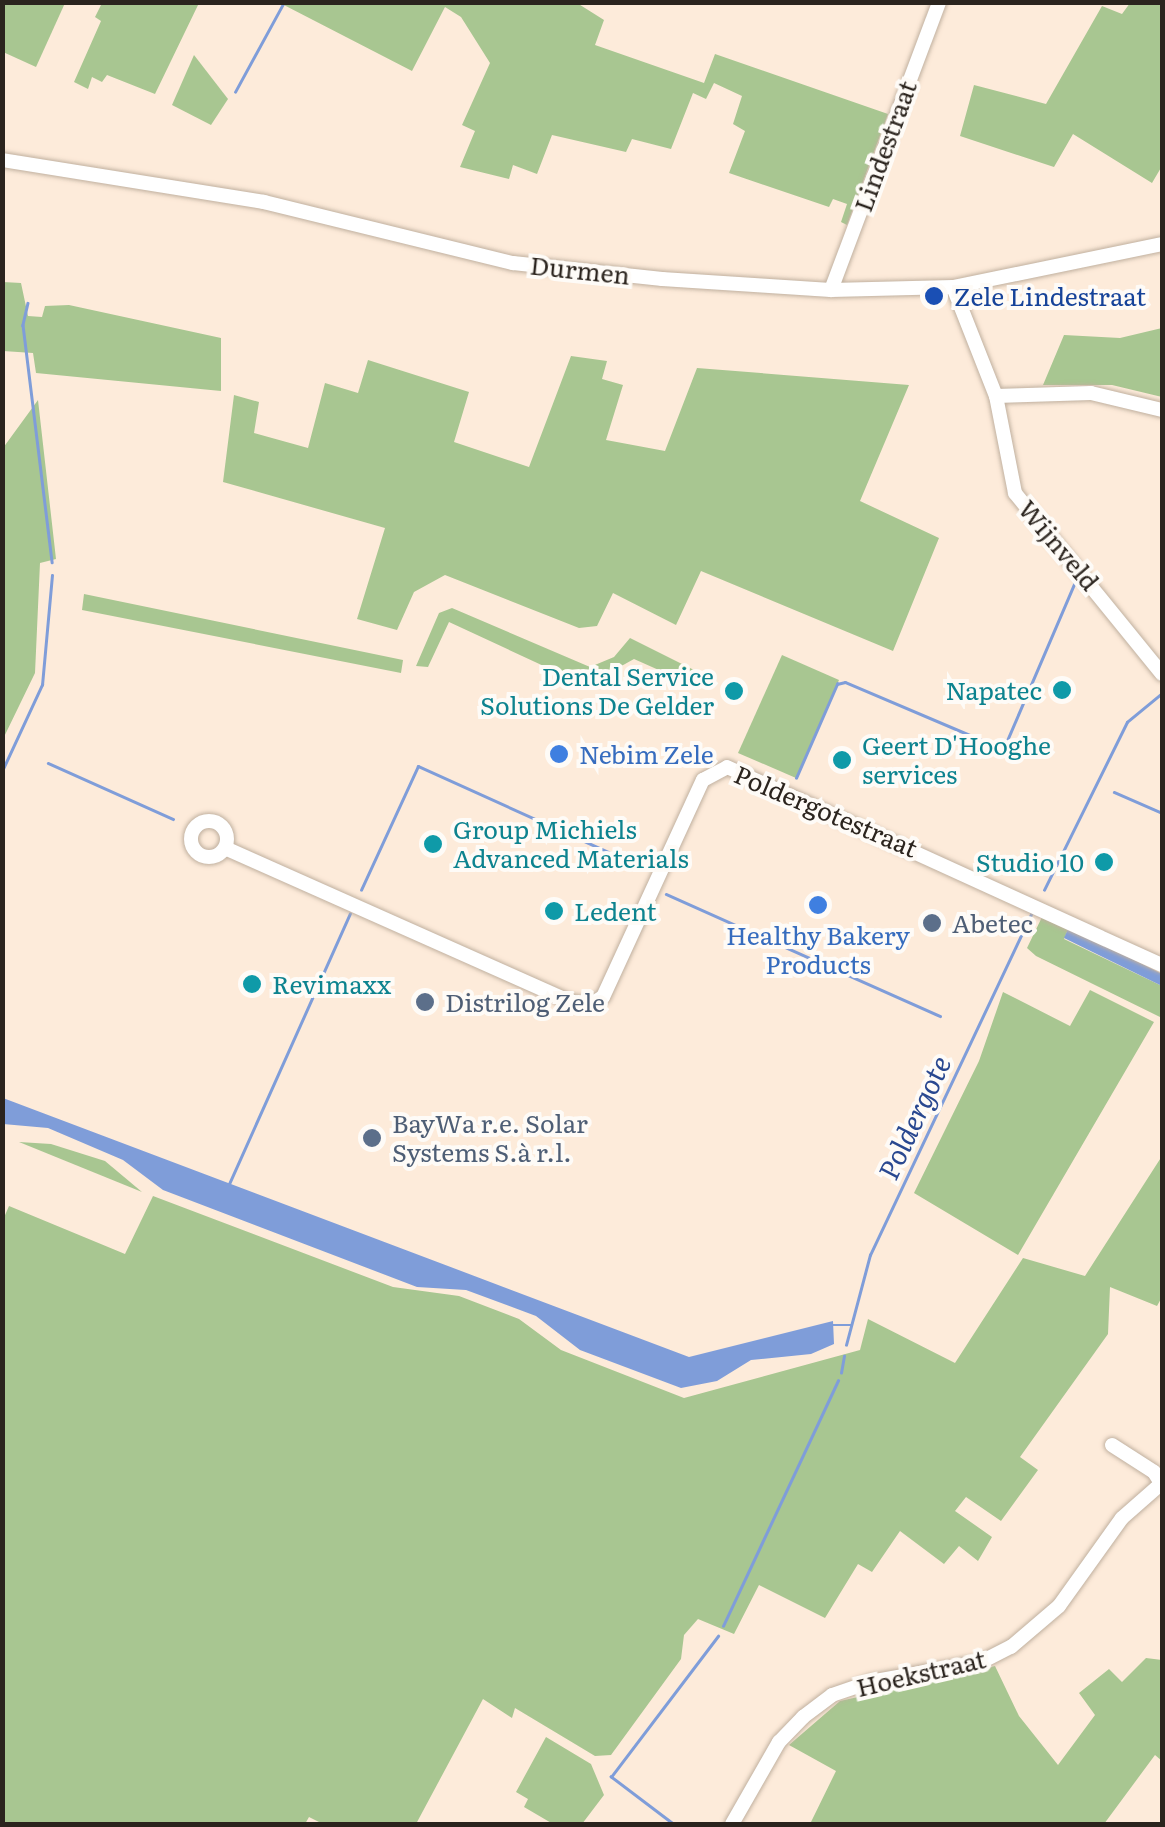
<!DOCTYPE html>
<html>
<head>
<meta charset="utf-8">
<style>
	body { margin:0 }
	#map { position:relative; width:1165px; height:1827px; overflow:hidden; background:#fdebda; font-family:Literata,serif }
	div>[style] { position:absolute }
	.green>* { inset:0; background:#a8c691 }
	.water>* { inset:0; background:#7f9dd9 }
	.stream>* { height:2.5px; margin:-1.25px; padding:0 1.25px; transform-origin:1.25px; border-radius:1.25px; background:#7f9dd9 }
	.roads { filter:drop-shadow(0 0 2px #c0b09f) drop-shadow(0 0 2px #c0b09f) }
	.minor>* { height:14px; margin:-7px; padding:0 7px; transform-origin:7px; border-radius:7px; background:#fff }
	.minor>.ring { margin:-7px; padding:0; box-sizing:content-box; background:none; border:14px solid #fff; border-radius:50% }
	.dots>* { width:28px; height:28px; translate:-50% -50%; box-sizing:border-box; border:5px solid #fefbf7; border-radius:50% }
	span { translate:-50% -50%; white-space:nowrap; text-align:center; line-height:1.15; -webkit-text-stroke:8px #fefbf7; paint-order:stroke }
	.street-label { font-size:25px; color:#2b241e }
	.transit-label { font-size:25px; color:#164399 }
	.left { translate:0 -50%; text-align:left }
	.culture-label { font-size:25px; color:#0d838f }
	.right { translate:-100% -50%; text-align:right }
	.shop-label { font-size:25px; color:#366cbe }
	.service-label { font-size:25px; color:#4e5e75 }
	.water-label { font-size:28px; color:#294890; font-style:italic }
	.frame { position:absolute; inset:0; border:5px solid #2b241e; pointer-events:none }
</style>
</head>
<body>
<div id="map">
	<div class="green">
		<i style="clip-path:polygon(3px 2px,65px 3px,36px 67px,3px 52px)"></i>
		<i style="clip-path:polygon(102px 3px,199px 3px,155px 94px,107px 75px,102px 82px,92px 77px,88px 89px,74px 82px,101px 21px,95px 17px)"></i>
		<i style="clip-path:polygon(280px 3px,577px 3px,604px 20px,595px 45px,704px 83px,715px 54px,888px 114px,847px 225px,841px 222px,847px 204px,833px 199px,829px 207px,729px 173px,745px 131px,733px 124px,742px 96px,714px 83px,706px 99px,693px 93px,671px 149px,632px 139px,626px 152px,552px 135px,537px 174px,513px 165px,509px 179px,460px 167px,475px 131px,462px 125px,490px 63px,461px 17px,445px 7px,412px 71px)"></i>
		<i style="clip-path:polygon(1130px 3px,1162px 3px,1162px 166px,1152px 183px,1073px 134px,1054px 167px,960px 136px,974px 85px,1046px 104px,1102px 6px,1122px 14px)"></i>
		<i style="clip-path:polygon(194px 55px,228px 99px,211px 125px,172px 105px)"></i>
		<i style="clip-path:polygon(3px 282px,21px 283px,28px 316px,42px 317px,45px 306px,69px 305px,221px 338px,221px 391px,36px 373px,33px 353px,3px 351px)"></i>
		<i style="clip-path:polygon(1162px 328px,1162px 397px,1112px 385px,1043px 385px,1064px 335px,1120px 338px)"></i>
		<i style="clip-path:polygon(571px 356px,607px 361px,602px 379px,623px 385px,606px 440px,665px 451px,697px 368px,909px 385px,860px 501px,939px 538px,893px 651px,701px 571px,676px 625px,613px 593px,597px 626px,579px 628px,445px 575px,414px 592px,397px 630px,357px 619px,385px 528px,223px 482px,234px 395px,259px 402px,254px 433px,308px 448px,325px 383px,358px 393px,368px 360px,469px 392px,454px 442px,529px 467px)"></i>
		<i style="clip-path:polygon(38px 400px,56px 559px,40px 563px,35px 673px,3px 739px,3px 448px)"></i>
		<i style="clip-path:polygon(84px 594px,403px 660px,401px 673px,82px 610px)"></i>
		<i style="clip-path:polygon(452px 608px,590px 667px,614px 657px,630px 638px,704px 675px,697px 687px,634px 659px,598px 679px,574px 680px,449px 622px,428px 667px,416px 666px,439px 613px)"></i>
		<i style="clip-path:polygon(782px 655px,839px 680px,796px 778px,738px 753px)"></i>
		<i style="clip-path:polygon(1043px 915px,1069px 927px,1064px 939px,1162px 986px,1162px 1018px,1036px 956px,1027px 948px)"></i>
		<i style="clip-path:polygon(1090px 990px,1154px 1022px,1018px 1255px,914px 1193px,979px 1061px,1003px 992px,1070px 1026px)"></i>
		<i style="clip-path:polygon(19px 1142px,51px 1144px,105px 1161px,142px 1192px)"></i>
		<i style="clip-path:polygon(1162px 1156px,1162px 1297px,1157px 1306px,1110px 1287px,1108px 1334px,1020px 1457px,1038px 1470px,1001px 1521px,966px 1497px,955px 1511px,992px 1537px,978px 1561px,959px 1546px,944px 1564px,900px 1531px,872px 1572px,858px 1564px,825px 1618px,759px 1585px,734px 1634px,698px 1619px,684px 1635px,681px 1659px,611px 1755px,595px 1756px,515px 1708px,512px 1718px,483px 1699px,416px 1824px,323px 1824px,309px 1817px,305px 1824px,3px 1824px,2px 1222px,9px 1206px,125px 1254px,153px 1196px,393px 1287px,459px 1296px,519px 1319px,561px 1350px,684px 1398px,860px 1350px,868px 1319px,955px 1363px,1023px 1258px,1085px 1276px)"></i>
		<i style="clip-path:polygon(1146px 1658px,1162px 1660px,1162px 1761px,1155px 1755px,1104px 1824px,810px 1824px,836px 1771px,789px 1745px,840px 1701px,995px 1666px,1019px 1716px,1058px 1765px,1095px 1715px,1079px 1693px,1109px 1669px,1122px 1682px)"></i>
		<i style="clip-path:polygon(546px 1737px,591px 1764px,604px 1795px,582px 1824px,553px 1824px,524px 1807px,528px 1799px,516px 1792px)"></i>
	</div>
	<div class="water">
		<i style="clip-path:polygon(1069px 927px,1162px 974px,1162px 986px,1064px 938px)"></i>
		<i style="clip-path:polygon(3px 1098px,689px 1357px,833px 1321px,834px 1344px,811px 1354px,751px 1360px,717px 1381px,681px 1388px,580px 1350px,536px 1316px,466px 1290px,417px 1287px,163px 1190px,123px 1160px,48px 1128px,3px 1124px)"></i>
	</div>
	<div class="stream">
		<i style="left:235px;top:92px;width:102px;rotate:-61.4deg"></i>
		<i style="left:28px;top:303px;width:23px;rotate:103deg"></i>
		<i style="left:23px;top:325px;width:239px;rotate:83deg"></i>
		<i style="left:48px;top:763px;width:137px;rotate:24.1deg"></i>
		<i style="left:2px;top:771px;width:95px;rotate:-65.1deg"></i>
		<i style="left:42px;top:685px;width:110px;rotate:-84.8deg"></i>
		<i style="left:796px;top:778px;width:103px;rotate:-66.4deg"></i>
		<i style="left:837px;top:684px;width:8px;rotate:-14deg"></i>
		<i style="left:845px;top:682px;width:164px;rotate:23deg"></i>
		<i style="left:996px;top:746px;width:10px;rotate:-17deg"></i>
		<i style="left:1006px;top:743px;width:177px;rotate:-66.8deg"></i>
		<i style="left:1114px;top:792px;width:52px;rotate:23.6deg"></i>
		<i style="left:361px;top:890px;width:136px;rotate:-65.3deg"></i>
		<i style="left:418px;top:766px;width:240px;rotate:24.3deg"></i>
		<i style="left:1044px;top:890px;width:187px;rotate:-63.7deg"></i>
		<i style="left:1127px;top:722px;width:44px;rotate:-39.5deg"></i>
		<i style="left:666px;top:894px;width:300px;rotate:24deg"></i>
		<i style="left:229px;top:1184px;width:296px;rotate:-65.9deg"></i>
		<i style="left:833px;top:1325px;width:18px"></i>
		<i style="left:846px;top:1345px;width:93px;rotate:-75.1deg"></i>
		<i style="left:870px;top:1255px;width:378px;rotate:-64.7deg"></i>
		<i style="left:841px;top:1373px;width:17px;rotate:-80deg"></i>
		<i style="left:723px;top:1626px;width:271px;rotate:-64.9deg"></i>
		<i style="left:673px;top:1824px;width:78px;rotate:-142.8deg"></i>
		<i style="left:611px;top:1777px;width:177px;rotate:-52.8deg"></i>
	</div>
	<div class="roads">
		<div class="minor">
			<i style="left:2px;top:160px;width:265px;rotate:9.1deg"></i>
			<i style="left:264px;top:202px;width:256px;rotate:13.8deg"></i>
			<i style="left:513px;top:263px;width:150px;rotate:6.1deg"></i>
			<i style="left:662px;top:279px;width:169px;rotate:3.7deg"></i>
			<i style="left:831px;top:290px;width:122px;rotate:-1.4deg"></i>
			<i style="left:953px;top:287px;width:213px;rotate:-11.6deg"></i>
			<i style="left:953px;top:287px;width:117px;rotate:68.5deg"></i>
			<i style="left:996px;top:396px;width:99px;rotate:78.9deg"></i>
			<i style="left:1015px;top:493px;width:233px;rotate:50.9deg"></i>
			<i style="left:831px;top:290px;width:308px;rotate:-69.4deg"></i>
			<i style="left:996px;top:396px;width:95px;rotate:-1.8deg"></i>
			<i style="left:1091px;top:393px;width:73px;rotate:13.5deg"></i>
			<i class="ring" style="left:191px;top:821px;width:22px;height:22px"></i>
			<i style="left:225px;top:848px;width:376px;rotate:24deg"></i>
			<i style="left:568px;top:1001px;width:22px;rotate:10deg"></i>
			<i style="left:590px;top:1005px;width:15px;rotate:-32deg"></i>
			<i style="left:603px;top:997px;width:239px;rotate:-65.3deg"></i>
			<i style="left:703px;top:780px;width:27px;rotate:-28deg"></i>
			<i style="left:727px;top:767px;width:478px;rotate:24.5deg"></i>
			<i style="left:1112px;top:1445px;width:50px;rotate:32.7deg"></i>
			<i style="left:1154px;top:1472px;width:13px;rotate:58deg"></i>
			<i style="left:732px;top:1824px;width:95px;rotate:-60.2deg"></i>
			<i style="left:779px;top:1742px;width:35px;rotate:-46deg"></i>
			<i style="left:803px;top:1717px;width:36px;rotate:-37deg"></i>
			<i style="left:832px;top:1695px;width:40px;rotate:-18.9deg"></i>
			<i style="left:870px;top:1682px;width:113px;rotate:-10.2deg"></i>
			<i style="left:981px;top:1662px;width:34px;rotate:-27deg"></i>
			<i style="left:1011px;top:1647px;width:63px;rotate:-40.5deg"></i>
			<i style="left:1059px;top:1606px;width:108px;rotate:-54.4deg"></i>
			<i style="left:1122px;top:1518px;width:53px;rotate:-41.2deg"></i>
		</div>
	</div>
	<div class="dots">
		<i style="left:934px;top:296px;background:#1a4fb4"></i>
		<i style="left:1062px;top:690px;background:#0f9aa8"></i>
		<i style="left:734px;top:691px;background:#0f9aa8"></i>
		<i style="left:559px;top:754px;background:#3f7fe0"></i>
		<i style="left:842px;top:760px;background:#0f9aa8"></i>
		<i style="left:433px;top:844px;background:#0f9aa8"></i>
		<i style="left:1104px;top:862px;background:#0f9aa8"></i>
		<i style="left:818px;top:905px;background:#3f7fe0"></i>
		<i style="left:554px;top:911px;background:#0f9aa8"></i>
		<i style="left:932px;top:923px;background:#5c6f8a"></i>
		<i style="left:252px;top:984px;background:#0f9aa8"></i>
		<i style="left:425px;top:1002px;background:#5c6f8a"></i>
		<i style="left:372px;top:1138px;background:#5c6f8a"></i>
	</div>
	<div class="street-label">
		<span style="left:885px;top:146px;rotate:-70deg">Lindestraat</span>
		<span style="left:580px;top:270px;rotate:6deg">Durmen</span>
		<span style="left:1059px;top:545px;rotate:50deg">Wijnveld</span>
		<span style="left:826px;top:811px;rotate:23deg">Poldergotestraat</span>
		<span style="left:921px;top:1673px;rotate:-13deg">Hoekstraat</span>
	</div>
	<div class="transit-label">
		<span class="left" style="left:954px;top:296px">Zele Lindestraat</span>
	</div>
	<div class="culture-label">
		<span class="right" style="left:714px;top:691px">Dental Service<br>Solutions De Gelder</span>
		<span class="right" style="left:1042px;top:690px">Napatec</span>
		<span class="left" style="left:862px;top:760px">Geert D'Hooghe<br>services</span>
		<span class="left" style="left:453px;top:844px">Group Michiels<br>Advanced Materials</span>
		<span class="right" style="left:1084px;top:862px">Studio 10</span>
		<span class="left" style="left:574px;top:911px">Ledent</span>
		<span class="left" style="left:272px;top:984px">Revimaxx</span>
	</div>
	<div class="shop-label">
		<span class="left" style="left:579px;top:754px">Nebim Zele</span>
		<span style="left:818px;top:950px">Healthy Bakery<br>Products</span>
	</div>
	<div class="service-label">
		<span class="left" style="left:952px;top:923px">Abetec</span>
		<span class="left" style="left:445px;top:1002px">Distrilog Zele</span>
		<span class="left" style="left:392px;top:1138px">BayWa r.e. Solar<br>Systems S.à r.l.</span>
	</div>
	<div class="water-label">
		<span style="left:913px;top:1117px;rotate:-65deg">Poldergote</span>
	</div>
	<div class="frame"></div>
</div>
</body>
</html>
